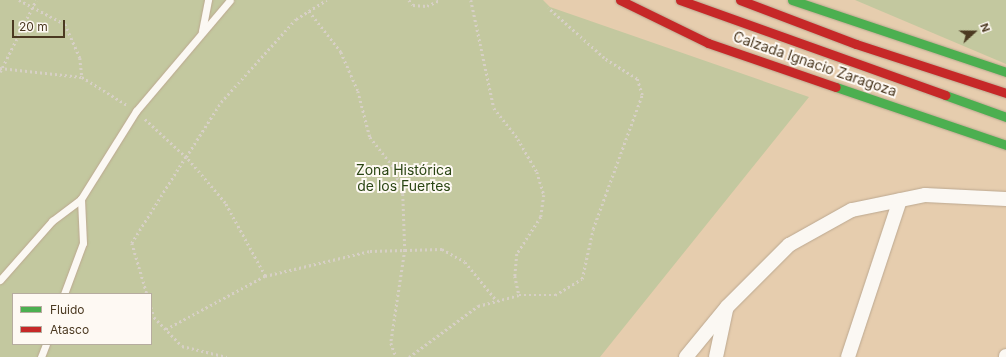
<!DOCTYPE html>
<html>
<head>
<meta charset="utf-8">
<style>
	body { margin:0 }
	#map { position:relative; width:1006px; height:357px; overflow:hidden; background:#e6cdae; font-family:Inter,sans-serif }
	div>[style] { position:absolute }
	.green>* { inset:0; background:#c3c89f }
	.path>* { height:2.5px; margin-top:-1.25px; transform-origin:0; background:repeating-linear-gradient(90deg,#d7d0c6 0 2px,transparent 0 5px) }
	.roads { filter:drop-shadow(0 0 1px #bca890) drop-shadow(0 0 1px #bca890) }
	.lane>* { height:7px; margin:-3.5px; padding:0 3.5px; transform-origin:3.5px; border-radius:3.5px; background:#fbf8f3 }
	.street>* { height:14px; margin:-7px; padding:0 7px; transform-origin:7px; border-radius:7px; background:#fbf8f3 }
	.fast>* { height:9px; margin:-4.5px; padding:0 4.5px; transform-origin:4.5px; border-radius:4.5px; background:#4caf50 }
	.jam>* { height:9px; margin:-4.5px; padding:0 4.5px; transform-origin:4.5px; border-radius:4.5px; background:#c62828 }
	span { translate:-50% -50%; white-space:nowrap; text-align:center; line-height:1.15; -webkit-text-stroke:4px #fef9f3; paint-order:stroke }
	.street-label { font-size:14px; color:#4b3921 }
	.park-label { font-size:14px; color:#2a4513 }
	.legend { position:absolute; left:12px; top:293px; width:140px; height:52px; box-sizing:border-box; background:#fef9f3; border:1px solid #b6ac9f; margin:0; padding:5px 7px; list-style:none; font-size:12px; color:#4b3921 }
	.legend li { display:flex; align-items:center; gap:8px; height:20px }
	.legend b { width:20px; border:1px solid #b6ac9f }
	.north { position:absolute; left:954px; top:12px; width:40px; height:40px; -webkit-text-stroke:3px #fef9f3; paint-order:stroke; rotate:69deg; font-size:11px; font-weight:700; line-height:16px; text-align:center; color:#4b3921 }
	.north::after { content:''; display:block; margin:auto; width:14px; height:18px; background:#4b3921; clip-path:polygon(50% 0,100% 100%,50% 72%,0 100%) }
	.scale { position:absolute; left:12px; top:20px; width:53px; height:18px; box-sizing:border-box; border:2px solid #4b3921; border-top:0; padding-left:5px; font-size:12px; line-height:14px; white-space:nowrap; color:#4b3921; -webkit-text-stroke:3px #fef9f3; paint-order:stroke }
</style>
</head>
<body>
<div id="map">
	<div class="green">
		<i style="clip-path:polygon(evenodd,0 0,543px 0,550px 7px,809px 97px,600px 357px,0 357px,0 0,13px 294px,151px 294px,151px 344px,13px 344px,13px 294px)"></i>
		<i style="clip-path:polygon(855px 0,1006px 0,1006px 64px)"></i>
	</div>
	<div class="path">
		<i style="left:19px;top:0;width:52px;rotate:27.6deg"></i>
		<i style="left:65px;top:24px;width:37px;rotate:66deg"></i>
		<i style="left:80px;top:58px;width:19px;rotate:84deg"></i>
		<i style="left:409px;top:0;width:6px;rotate:51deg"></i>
		<i style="left:413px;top:5px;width:14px;rotate:4deg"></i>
		<i style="left:427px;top:6px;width:14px;rotate:-25deg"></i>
		<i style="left:471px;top:0;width:110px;rotate:78deg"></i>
		<i style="left:494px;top:108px;width:39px;rotate:52deg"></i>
		<i style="left:518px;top:139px;width:38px;rotate:60deg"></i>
		<i style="left:537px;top:172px;width:24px;rotate:73deg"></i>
		<i style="left:544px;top:195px;width:22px;rotate:98deg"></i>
		<i style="left:541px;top:217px;width:44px;rotate:123deg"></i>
		<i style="left:517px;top:254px;width:22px;rotate:95deg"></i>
		<i style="left:515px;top:276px;width:19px;rotate:78deg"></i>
		<i style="left:309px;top:11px;width:52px;rotate:52deg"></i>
		<i style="left:341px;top:52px;width:43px;rotate:66.4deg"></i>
		<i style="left:358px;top:91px;width:48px;rotate:75.4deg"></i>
		<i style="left:370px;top:137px;width:39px;rotate:52deg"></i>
		<i style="left:394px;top:168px;width:28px;rotate:71deg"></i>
		<i style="left:403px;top:194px;width:56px;rotate:88deg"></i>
		<i style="left:405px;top:250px;width:94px;rotate:98.6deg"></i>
		<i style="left:391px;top:343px;width:15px;rotate:70deg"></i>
		<i style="left:0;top:68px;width:82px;rotate:6.3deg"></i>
		<i style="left:82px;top:77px;width:53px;rotate:31.9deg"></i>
		<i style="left:0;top:72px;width:80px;rotate:-63.4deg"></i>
		<i style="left:145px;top:119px;width:56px;rotate:42.8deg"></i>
		<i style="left:186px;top:157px;width:102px;rotate:122.1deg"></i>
		<i style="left:132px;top:243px;width:53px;rotate:73.6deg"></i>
		<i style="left:265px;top:276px;width:83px;rotate:-118.7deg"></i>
		<i style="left:225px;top:203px;width:60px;rotate:-130.3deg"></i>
		<i style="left:186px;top:157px;width:65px;rotate:-57.5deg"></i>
		<i style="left:221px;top:102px;width:112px;rotate:-47.9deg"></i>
		<i style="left:296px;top:19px;width:36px;rotate:-32deg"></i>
		<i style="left:151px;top:307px;width:10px;rotate:73deg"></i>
		<i style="left:154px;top:317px;width:40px;rotate:46deg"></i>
		<i style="left:182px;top:346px;width:46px;rotate:13.7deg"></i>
		<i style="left:166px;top:329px;width:112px;rotate:-28.2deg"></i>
		<i style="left:265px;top:276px;width:108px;rotate:-13.4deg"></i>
		<i style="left:370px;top:251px;width:72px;rotate:-1.6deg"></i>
		<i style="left:442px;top:249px;width:26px;rotate:29deg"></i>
		<i style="left:465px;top:262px;width:50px;rotate:50.6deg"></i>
		<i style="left:409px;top:357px;width:86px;rotate:-36.5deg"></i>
		<i style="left:478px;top:306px;width:42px;rotate:-15deg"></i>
		<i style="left:519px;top:295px;width:36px"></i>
		<i style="left:555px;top:295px;width:31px;rotate:-31deg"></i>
		<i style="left:582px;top:279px;width:51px;rotate:-77.6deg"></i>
		<i style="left:593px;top:229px;width:143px;rotate:-69.9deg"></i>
		<i style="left:642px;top:95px;width:17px;rotate:-107deg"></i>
		<i style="left:637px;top:79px;width:39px;rotate:-148deg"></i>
		<i style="left:604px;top:58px;width:75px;rotate:-138.2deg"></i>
	</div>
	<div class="roads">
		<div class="lane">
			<i style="left:202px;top:31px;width:32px;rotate:-79deg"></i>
			<i style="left:0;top:280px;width:79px;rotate:-48.6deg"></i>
			<i style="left:52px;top:221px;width:36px;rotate:-37deg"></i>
			<i style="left:64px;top:294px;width:54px;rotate:-69.6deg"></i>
			<i style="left:83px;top:243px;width:44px;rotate:-92.6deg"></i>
			<i style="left:81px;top:199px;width:104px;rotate:-58deg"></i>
			<i style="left:136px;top:111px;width:145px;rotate:-49.7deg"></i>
			<i style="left:41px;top:357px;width:14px;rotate:-69deg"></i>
		</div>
		<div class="street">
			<i style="left:686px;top:357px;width:65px;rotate:-50.6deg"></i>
			<i style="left:727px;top:307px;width:88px;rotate:-45deg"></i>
			<i style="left:789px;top:245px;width:72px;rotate:-29.1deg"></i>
			<i style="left:852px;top:210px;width:75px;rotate:-11.6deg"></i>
			<i style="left:925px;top:195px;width:81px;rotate:2.8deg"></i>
			<i style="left:716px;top:357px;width:48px;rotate:-78deg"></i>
			<i style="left:848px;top:357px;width:165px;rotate:-71.7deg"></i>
			<i style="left:1006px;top:357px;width:1px;rotate:-90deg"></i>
		</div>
		<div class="fast">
			<i style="left:792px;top:0;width:226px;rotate:18.6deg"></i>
			<i style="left:836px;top:87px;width:180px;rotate:18.8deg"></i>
			<i style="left:945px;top:95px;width:65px;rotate:19.8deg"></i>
		</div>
		<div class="jam">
			<i style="left:620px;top:0;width:98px;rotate:26deg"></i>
			<i style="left:708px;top:43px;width:135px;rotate:19deg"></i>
			<i style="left:680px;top:0;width:282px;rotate:19.7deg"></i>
			<i style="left:740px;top:0;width:124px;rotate:20.8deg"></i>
			<i style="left:856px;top:44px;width:158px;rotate:18.1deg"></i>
		</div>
	</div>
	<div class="street-label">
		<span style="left:815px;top:64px;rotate:19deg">Calzada Ignacio Zaragoza</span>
	</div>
	<div class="park-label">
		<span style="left:404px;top:178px">Zona Histórica<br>de los Fuertes</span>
	</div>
	<ul class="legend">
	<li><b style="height:5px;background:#4caf50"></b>Fluido</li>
	<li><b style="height:5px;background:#c62828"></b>Atasco</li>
	</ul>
	<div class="north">N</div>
	<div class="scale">20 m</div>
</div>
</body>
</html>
